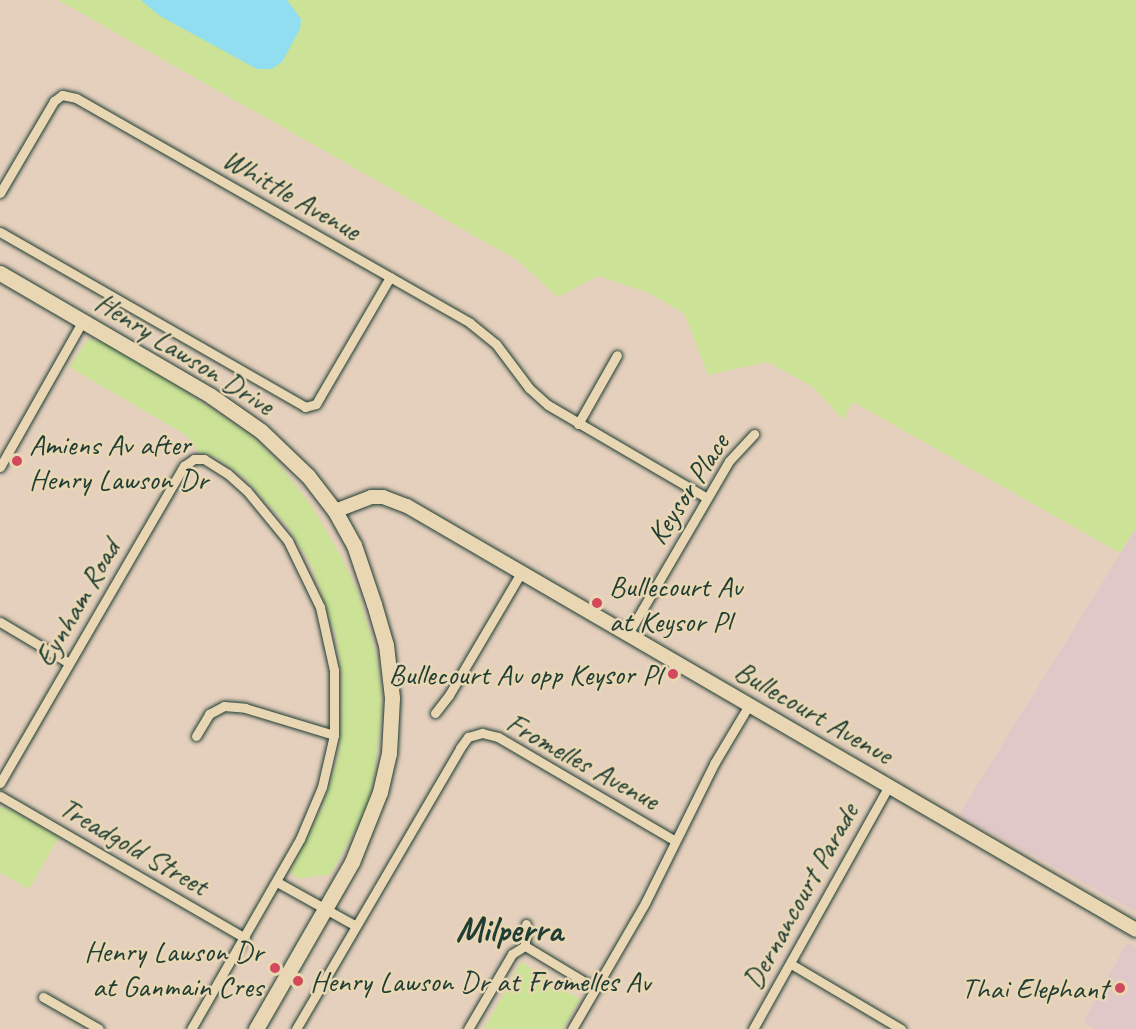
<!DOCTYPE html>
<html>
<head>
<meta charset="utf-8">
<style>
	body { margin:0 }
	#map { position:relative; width:1136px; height:1029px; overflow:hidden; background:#e5d0bd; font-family:Caveat,sans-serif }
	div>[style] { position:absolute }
	.built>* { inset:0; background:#e1c8c8 }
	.green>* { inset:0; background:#cbe297 }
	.water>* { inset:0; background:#91def0 }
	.roads { filter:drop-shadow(0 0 2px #1f3d34) drop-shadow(0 0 2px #1f3d34) }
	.street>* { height:9px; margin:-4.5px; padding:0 4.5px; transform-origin:4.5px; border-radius:4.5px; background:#e9d7b4 }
	.secondary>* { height:14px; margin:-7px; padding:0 7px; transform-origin:7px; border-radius:7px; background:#e9d7b4 }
	.primary>* { height:15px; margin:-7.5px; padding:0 7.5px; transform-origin:7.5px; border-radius:7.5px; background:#e9d7b4 }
	.dots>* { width:16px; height:16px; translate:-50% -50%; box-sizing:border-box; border:3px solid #e9d7b4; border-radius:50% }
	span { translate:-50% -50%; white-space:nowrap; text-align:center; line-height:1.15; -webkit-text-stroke:5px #e9d7b4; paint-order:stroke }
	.street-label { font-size:30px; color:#1f3d34 }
	.poi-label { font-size:30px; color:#1f3d34 }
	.left { translate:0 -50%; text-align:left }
	.right { translate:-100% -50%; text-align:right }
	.district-label { font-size:36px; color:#1f3d34; font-weight:700 }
</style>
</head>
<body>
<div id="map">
	<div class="built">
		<i style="clip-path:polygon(1136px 528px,1136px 911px,964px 818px,960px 813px)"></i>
		<i style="clip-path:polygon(1127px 943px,1136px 948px,1136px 1029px,1095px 1029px,1083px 1022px)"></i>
	</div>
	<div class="green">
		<i style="clip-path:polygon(58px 0,1136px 0,1136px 528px,1120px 553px,853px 402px,843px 420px,813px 387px,768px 362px,708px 375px,684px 313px,646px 292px,598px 276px,558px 297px,517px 260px)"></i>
		<i style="clip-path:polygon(88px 339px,103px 342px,171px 382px,247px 432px,273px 457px,312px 506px,341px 556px,358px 592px,376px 653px,382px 693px,381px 719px,375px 772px,367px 807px,331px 874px,298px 879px,290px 871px,322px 807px,331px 781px,338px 756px,342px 711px,341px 671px,336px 636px,312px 566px,286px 524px,244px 477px,215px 457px,198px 452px,186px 435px,69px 367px)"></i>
		<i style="clip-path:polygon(0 807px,9px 809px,59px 837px,29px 889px,0 873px)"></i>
		<i style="clip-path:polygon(521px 962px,580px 999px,563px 1029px,484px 1029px)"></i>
	</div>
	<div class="water">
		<i style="clip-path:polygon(141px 0,287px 0,301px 19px,300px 29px,282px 62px,272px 69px,257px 69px,160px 16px)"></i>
	</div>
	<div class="roads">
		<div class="street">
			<i style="left:0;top:193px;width:107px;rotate:-59.6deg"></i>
			<i style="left:54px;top:101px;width:10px;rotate:-37deg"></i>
			<i style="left:62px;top:95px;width:14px;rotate:12deg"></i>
			<i style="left:76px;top:98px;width:454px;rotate:29.7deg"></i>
			<i style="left:470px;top:323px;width:33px;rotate:39deg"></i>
			<i style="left:496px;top:344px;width:55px;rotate:53.1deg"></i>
			<i style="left:529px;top:388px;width:25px;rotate:42deg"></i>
			<i style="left:548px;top:405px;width:184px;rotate:30.3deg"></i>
			<i style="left:0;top:232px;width:352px;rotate:29.8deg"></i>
			<i style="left:305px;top:407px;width:11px;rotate:-15deg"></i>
			<i style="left:316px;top:404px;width:8px;rotate:-60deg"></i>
			<i style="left:320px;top:397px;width:139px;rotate:-59.7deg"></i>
			<i style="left:578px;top:424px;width:79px;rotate:-60.5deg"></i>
			<i style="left:0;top:467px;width:169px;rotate:-60.5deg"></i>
			<i style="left:0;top:622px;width:80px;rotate:30.7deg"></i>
			<i style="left:628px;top:634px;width:200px;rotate:-59.7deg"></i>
			<i style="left:729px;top:461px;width:37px;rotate:-47deg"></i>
			<i style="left:435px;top:713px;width:23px;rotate:-52deg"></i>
			<i style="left:449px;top:695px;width:142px;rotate:-59.5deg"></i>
			<i style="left:196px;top:736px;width:26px;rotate:-59deg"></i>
			<i style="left:209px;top:714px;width:17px;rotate:-28deg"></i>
			<i style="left:224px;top:706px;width:21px;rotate:5deg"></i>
			<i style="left:245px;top:708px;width:93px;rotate:16.9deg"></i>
			<i style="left:0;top:783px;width:367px;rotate:-59.9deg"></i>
			<i style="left:184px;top:466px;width:12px;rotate:-35deg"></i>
			<i style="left:194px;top:459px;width:10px"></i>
			<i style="left:204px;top:459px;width:28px;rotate:32deg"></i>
			<i style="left:228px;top:474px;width:25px;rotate:42deg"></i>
			<i style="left:247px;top:491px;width:65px;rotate:50.6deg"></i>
			<i style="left:288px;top:541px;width:73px;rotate:64.1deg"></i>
			<i style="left:320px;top:607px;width:65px;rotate:77.5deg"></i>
			<i style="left:334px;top:670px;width:65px;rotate:90deg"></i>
			<i style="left:334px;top:735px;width:53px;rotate:103deg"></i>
			<i style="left:322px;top:787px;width:56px;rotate:112.9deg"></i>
			<i style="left:300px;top:839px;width:219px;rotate:119.8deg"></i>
			<i style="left:0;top:796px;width:283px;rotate:30.1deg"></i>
			<i style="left:277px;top:882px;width:90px;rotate:29.1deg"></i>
			<i style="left:526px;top:924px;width:22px;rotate:93deg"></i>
			<i style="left:525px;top:946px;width:82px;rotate:31deg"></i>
			<i style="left:791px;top:964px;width:128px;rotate:30.6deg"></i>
			<i style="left:43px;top:997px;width:64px;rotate:29.7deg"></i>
			<i style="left:296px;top:1029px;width:325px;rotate:-59.7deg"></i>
			<i style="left:460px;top:748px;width:14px;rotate:-54deg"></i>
			<i style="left:468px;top:737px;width:15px;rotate:-16deg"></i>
			<i style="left:482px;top:733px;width:16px;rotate:14deg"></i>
			<i style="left:498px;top:737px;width:205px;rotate:30.4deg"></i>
			<i style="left:468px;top:1029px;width:87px;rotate:-59.6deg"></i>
			<i style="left:512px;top:954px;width:15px;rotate:-32deg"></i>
			<i style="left:572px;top:1029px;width:146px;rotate:-59.9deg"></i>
			<i style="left:645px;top:903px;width:157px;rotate:-63.6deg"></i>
			<i style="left:715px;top:762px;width:66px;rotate:-59.2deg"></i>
			<i style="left:753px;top:1029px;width:278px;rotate:-60.8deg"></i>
		</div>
		<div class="secondary">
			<i style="left:335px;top:511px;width:39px;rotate:-21deg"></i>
			<i style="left:371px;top:497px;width:12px"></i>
			<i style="left:383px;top:497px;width:26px;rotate:21deg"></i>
			<i style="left:407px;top:506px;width:843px;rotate:30.18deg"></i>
		</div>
		<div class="primary">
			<i style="left:0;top:273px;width:244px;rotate:30.2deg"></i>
			<i style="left:211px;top:396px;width:61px;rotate:35deg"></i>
			<i style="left:261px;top:431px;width:65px;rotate:43.8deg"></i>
			<i style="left:308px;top:476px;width:44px;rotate:52.4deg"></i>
			<i style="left:335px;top:511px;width:39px;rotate:61deg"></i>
			<i style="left:354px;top:545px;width:62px;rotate:71.3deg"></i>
			<i style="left:374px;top:604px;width:43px;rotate:73.7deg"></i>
			<i style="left:386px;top:645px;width:53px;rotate:83.5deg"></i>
			<i style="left:392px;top:698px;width:55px;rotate:93.1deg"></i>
			<i style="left:389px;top:753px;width:40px;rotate:103deg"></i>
			<i style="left:380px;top:792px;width:75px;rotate:111.8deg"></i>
			<i style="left:352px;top:862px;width:193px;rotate:119.9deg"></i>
		</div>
	</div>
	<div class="dots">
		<i style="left:17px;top:461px;background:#d1495b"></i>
		<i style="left:597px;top:603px;background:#d1495b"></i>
		<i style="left:673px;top:674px;background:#d1495b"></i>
		<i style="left:275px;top:968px;background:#d1495b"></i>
		<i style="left:298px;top:981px;background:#d1495b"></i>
		<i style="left:1120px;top:988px;background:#d1495b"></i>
	</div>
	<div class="street-label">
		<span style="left:292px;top:194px;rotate:30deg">Whittle Avenue</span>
		<span style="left:185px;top:353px;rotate:32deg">Henry Lawson Drive</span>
		<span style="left:688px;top:489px;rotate:-57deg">Keysor Place</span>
		<span style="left:77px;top:603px;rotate:-60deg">Eynham Road</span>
		<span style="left:814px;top:712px;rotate:30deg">Bullecourt Avenue</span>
		<span style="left:583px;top:761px;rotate:29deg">Fromelles Avenue</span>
		<span style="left:134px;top:846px;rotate:30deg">Treadgold Street</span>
		<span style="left:800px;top:896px;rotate:-61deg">Dernancourt Parade</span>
	</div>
	<div class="poi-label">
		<span class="left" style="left:29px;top:461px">Amiens Av after<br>Henry Lawson Dr</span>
		<span class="left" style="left:609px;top:603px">Bullecourt Av<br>at Keysor Pl</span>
		<span class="right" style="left:661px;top:674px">Bullecourt Av opp Keysor Pl</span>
		<span class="right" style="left:263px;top:968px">Henry Lawson Dr<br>at Ganmain Cres</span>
		<span class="left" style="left:310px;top:981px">Henry Lawson Dr at Fromelles Av</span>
		<span class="right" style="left:1108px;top:988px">Thai Elephant</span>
	</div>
	<div class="district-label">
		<span style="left:509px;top:930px">Milperra</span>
	</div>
</div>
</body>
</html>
